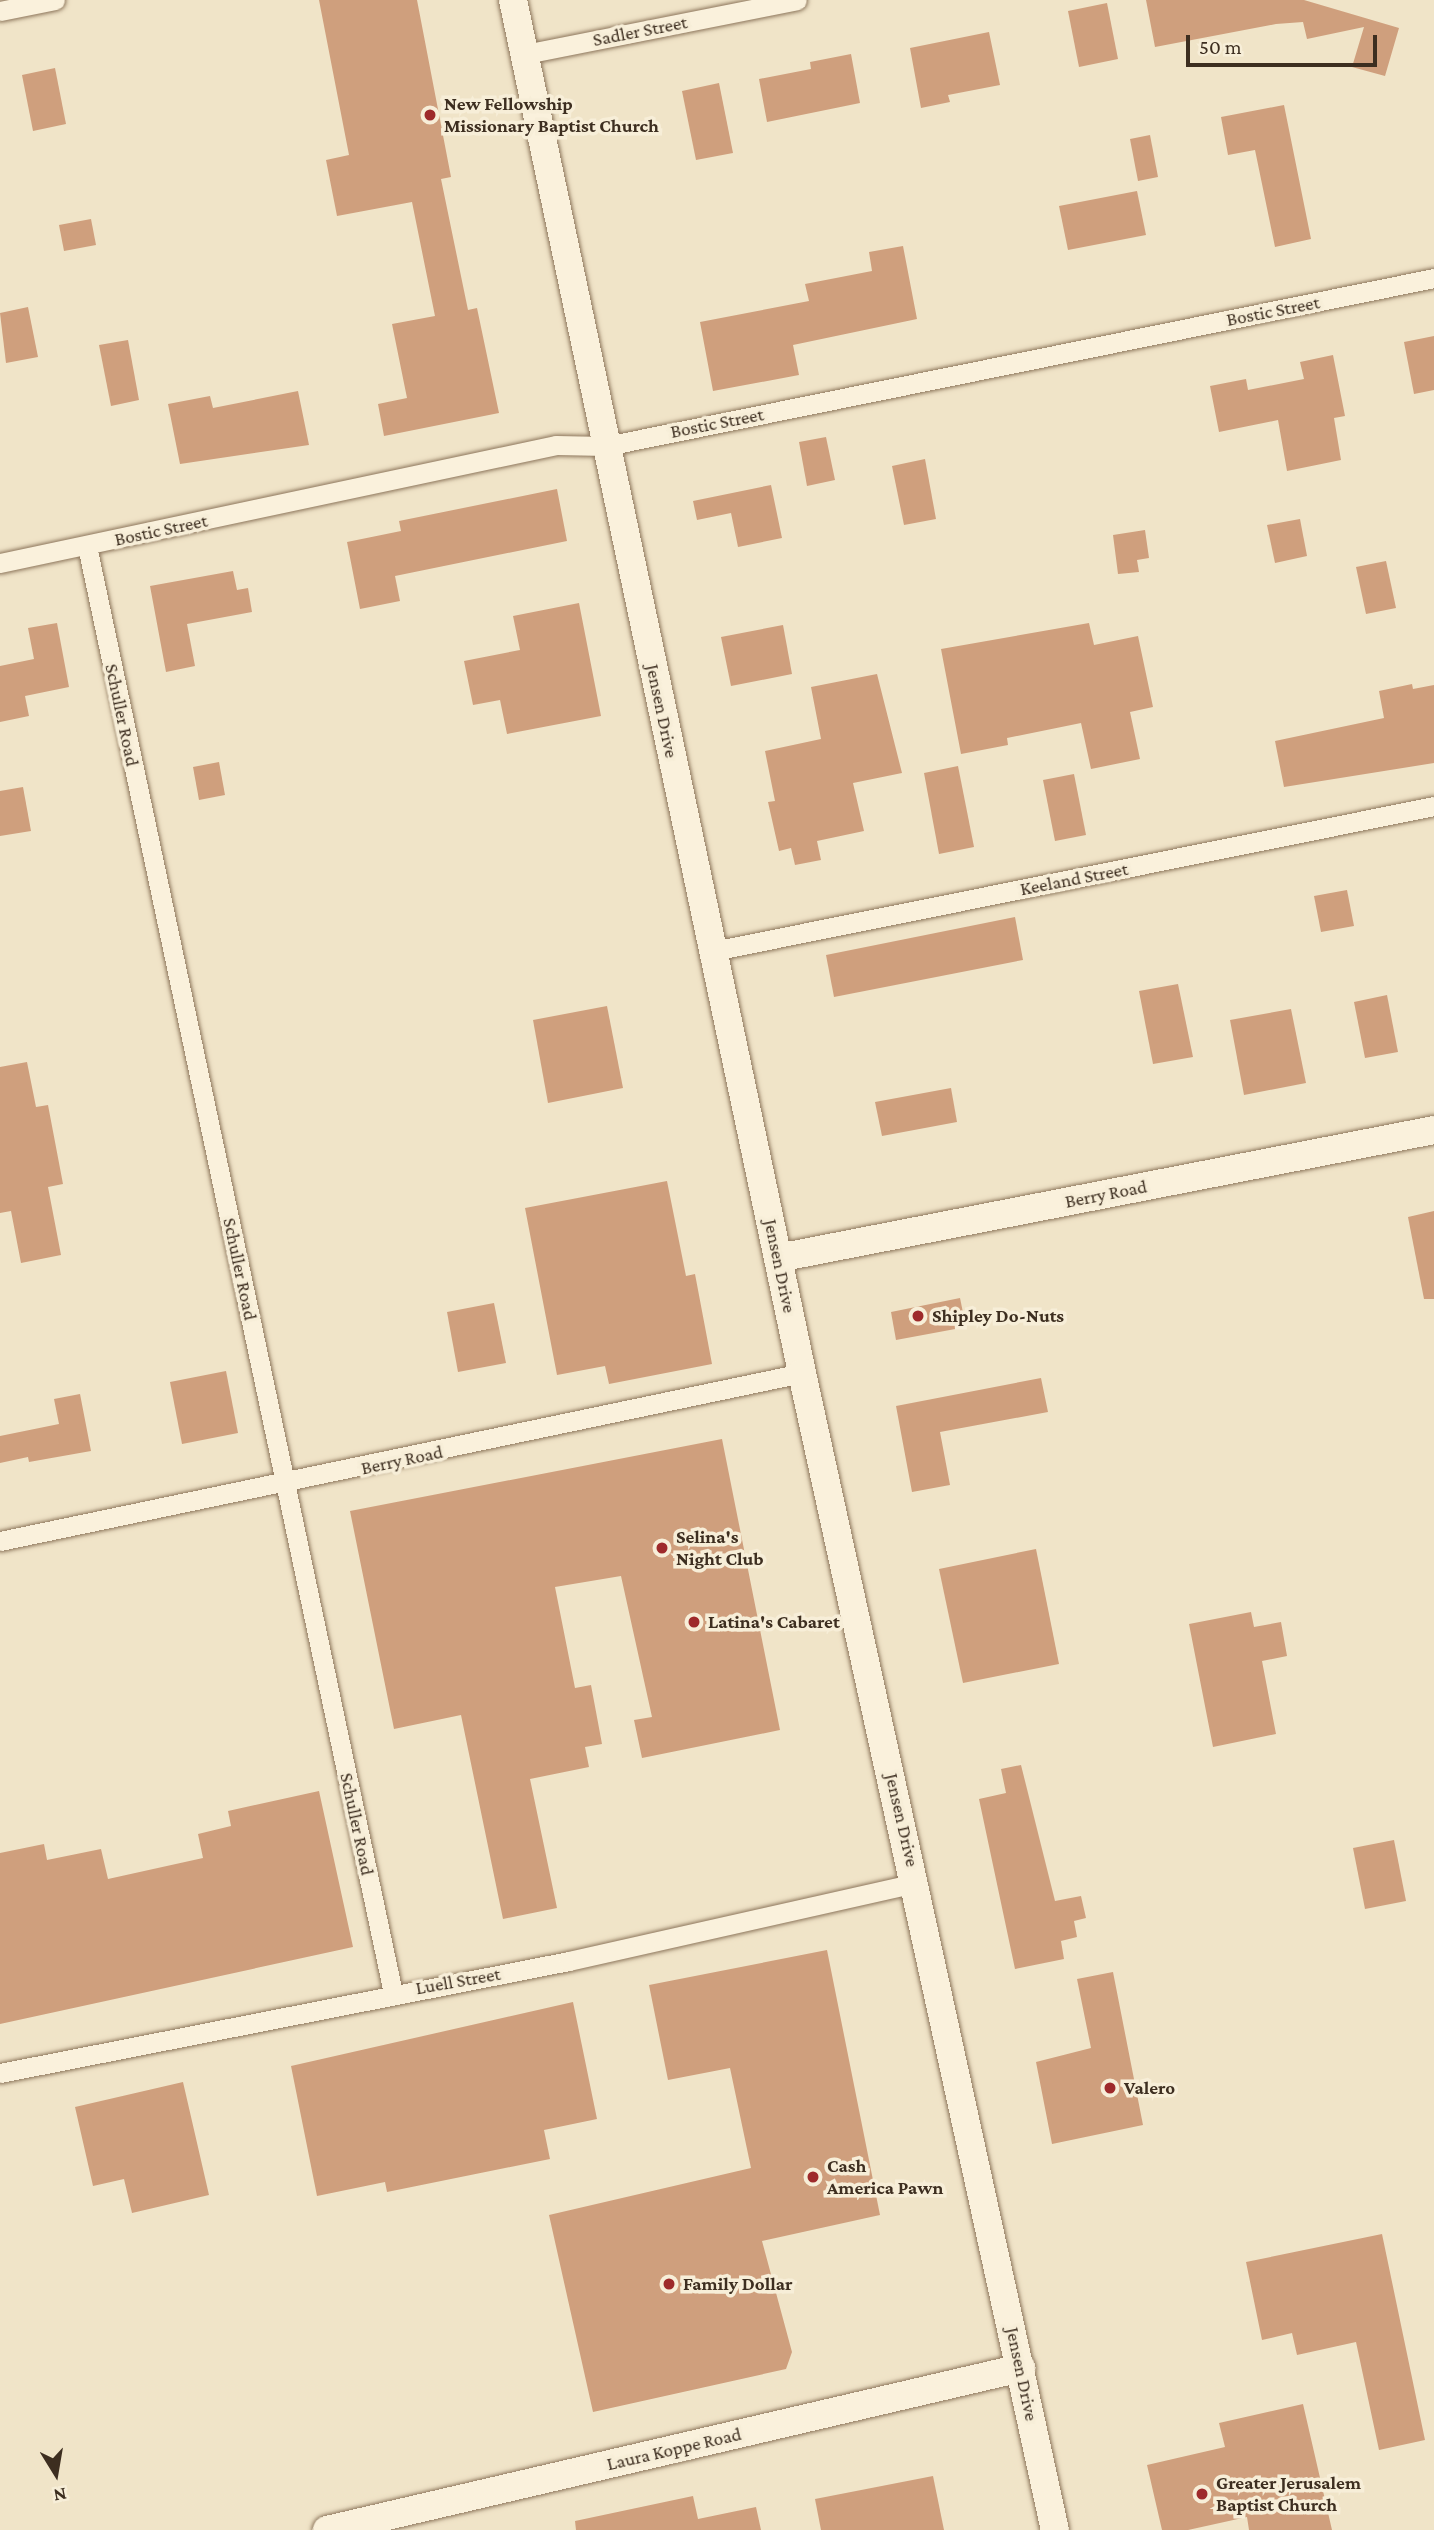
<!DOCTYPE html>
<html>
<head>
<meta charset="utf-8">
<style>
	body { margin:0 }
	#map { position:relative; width:1434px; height:2530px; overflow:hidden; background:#f0e4c8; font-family:"Crimson Pro",serif }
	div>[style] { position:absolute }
	.building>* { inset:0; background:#cf9f7d }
	.roads { filter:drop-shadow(0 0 2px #8d765c) drop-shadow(0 0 2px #8d765c) }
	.street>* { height:19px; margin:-9.5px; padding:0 9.5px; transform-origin:9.5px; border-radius:9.5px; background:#faf1dc }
	.secondary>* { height:28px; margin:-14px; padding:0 14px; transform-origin:14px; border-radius:14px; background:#faf1dc }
	.dots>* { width:19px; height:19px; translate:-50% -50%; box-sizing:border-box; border:4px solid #f7eed8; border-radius:50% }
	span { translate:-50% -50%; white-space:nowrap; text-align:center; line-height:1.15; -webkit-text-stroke:7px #f7eed8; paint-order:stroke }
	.street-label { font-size:19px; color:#3d2e20 }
	.poi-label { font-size:19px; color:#3d2e20; font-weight:700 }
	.left { translate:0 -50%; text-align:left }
	.north { position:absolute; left:21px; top:2439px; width:70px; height:70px; -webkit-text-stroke:5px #f7eed8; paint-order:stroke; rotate:169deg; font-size:19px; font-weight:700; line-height:28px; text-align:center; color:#3d2e20 }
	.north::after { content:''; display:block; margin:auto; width:24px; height:32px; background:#3d2e20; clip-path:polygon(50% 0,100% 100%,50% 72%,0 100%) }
	.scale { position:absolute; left:1186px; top:35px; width:191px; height:32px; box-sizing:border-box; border:4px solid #3d2e20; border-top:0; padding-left:9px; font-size:21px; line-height:24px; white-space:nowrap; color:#3d2e20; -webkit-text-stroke:5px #f7eed8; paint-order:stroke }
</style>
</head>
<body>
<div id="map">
	<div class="building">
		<i style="clip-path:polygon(319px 0,417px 0,451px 177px,441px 179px,468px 310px,477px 308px,499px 413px,384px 436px,378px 404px,407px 398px,392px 324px,435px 316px,412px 202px,337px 216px,326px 160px,349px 155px)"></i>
		<i style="clip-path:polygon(1146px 0,1304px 0,1399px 28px,1385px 76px,1352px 67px,1364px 27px,1307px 39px,1303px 22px,1276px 24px,1155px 47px)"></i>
		<i style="clip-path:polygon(1107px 3px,1118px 59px,1079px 67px,1068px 11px)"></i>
		<i style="clip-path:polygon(989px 32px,1000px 85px,948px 95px,950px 102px,921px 108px,910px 48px)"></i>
		<i style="clip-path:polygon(851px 54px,860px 103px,767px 122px,759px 79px,811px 69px,810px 62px)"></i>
		<i style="clip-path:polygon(55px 68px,66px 124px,33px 131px,22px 75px)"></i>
		<i style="clip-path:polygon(719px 83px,733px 153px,696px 160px,682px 91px)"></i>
		<i style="clip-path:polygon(1284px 105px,1311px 239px,1275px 247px,1255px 150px,1228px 155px,1221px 117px)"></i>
		<i style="clip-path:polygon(1150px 135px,1158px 177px,1138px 181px,1130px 139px)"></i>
		<i style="clip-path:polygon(1137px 191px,1146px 235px,1068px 250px,1059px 206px)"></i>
		<i style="clip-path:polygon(91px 219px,96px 245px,64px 251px,59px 225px)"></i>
		<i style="clip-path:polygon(903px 246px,917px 319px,793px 345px,799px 375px,713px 391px,700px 322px,809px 301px,805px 284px,872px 271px,869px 252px)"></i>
		<i style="clip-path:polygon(28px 307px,38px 357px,6px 363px,0 313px)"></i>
		<i style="clip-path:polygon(1434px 336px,1434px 390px,1414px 394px,1404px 342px)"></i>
		<i style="clip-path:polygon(128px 340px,139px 400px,111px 406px,99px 345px)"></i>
		<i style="clip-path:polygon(1333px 355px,1345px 416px,1334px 418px,1341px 460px,1287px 471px,1278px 420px,1219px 432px,1210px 386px,1246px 379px,1248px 390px,1304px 379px,1300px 362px)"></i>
		<i style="clip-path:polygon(298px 391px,309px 445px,180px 464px,168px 404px,210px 396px,213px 408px)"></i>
		<i style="clip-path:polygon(826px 437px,835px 480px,807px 486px,799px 442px)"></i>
		<i style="clip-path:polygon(925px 459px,936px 519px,904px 525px,892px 466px)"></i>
		<i style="clip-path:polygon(771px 485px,782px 538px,738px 547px,731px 513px,697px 520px,693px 501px)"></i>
		<i style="clip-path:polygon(557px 489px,567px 541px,395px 576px,400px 601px,360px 609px,347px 542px,401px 531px,399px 521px)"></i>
		<i style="clip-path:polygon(1300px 519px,1307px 556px,1275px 563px,1267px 525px)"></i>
		<i style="clip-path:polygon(1145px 530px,1149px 558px,1137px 560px,1139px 572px,1118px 574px,1113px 535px)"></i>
		<i style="clip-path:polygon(1386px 561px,1396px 608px,1366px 614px,1356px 567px)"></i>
		<i style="clip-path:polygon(233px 571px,237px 590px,248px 588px,252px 612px,187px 624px,195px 666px,166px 672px,150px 586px)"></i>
		<i style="clip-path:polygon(579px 603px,601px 716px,507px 734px,500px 700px,473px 705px,464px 661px,520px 650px,513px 616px)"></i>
		<i style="clip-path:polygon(57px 623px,69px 687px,25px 696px,29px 716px,0 722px,0 666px,34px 659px,28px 628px)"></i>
		<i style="clip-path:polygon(1089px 623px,1094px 645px,1138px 636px,1153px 707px,1130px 712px,1140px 759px,1091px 769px,1081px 723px,1007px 738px,1008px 745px,961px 754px,941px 649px)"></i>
		<i style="clip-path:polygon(783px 625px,792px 674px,731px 686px,721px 637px)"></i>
		<i style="clip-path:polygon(877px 674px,902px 773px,853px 783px,864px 831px,817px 841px,821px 860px,795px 865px,791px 848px,779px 851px,768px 802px,775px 801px,765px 751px,821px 739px,811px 687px)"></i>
		<i style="clip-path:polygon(1412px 684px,1413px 689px,1434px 685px,1434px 763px,1284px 787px,1275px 741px,1384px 718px,1379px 691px)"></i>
		<i style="clip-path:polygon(219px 762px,225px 795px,199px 800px,193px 767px)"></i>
		<i style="clip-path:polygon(958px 766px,974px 847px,939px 854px,924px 773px)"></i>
		<i style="clip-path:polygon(1074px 774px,1086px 835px,1055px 841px,1043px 780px)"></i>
		<i style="clip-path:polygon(23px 787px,31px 831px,0 836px,0 791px)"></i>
		<i style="clip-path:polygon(1347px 890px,1354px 926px,1321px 932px,1314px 896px)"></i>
		<i style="clip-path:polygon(1015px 917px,1023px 960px,834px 997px,826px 955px)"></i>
		<i style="clip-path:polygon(1178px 984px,1193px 1057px,1153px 1064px,1139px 991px)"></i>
		<i style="clip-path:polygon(1387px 995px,1398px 1052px,1365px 1058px,1354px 1002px)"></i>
		<i style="clip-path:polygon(607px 1006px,623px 1088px,548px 1103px,533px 1020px)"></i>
		<i style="clip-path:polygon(1291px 1009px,1306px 1083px,1244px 1095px,1230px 1020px)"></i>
		<i style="clip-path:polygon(27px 1062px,36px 1107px,48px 1105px,63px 1184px,48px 1187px,61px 1255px,21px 1263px,11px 1211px,0 1213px,0 1067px)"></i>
		<i style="clip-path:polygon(951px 1088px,957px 1122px,882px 1136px,875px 1102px)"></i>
		<i style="clip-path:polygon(667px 1181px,686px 1276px,695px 1274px,712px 1364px,609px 1384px,605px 1366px,557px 1375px,525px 1208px)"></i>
		<i style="clip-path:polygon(1434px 1211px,1434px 1299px,1424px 1299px,1408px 1217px)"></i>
		<i style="clip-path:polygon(960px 1298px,966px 1327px,896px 1340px,891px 1312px)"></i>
		<i style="clip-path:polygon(494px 1303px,506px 1363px,458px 1372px,447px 1312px)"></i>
		<i style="clip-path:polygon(226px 1371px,238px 1433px,182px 1444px,170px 1382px)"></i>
		<i style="clip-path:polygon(1041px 1378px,1048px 1412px,940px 1432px,950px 1485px,912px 1492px,896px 1406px)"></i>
		<i style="clip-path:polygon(80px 1394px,91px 1451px,29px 1462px,28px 1457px,0 1463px,0 1436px,59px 1424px,54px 1399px)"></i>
		<i style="clip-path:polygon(722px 1439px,780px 1730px,642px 1758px,634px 1720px,652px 1717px,621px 1576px,555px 1587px,575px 1688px,591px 1685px,602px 1744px,585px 1747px,589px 1767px,530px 1779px,557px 1908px,503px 1919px,461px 1715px,394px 1729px,350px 1511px)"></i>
		<i style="clip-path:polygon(1036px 1549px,1059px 1664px,963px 1683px,939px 1569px)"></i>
		<i style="clip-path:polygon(1251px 1612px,1254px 1627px,1281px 1622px,1287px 1656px,1262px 1661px,1276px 1734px,1213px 1747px,1189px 1624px)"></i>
		<i style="clip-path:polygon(1021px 1765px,1055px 1901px,1081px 1896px,1086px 1918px,1074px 1921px,1077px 1937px,1061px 1941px,1064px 1959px,1015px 1969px,979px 1799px,1006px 1793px,1001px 1769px)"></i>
		<i style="clip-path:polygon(319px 1791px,353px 1947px,0 2024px,0 1853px,44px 1844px,47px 1860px,101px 1849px,108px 1879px,203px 1858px,198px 1834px,231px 1826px,228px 1811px)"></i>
		<i style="clip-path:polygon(1394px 1840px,1406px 1901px,1365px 1909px,1353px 1848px)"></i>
		<i style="clip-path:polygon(827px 1950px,880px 2215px,762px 2241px,792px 2352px,786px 2369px,593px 2412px,549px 2215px,751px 2168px,730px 2068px,668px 2080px,649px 1985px)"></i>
		<i style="clip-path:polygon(1113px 1972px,1143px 2125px,1052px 2144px,1036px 2062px,1091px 2048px,1077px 1979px)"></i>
		<i style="clip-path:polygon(573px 2002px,597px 2119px,544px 2130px,550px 2159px,387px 2192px,385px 2182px,317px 2196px,291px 2066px)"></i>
		<i style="clip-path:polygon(183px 2082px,209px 2195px,132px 2213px,124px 2179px,93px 2186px,75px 2107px)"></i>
		<i style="clip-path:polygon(1382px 2234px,1425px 2440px,1379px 2450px,1356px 2342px,1297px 2355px,1292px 2333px,1262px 2340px,1246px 2262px)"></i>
		<i style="clip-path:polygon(1303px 2404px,1332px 2530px,1249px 2530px,1247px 2517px,1188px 2530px,1162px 2530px,1147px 2465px,1225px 2447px,1219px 2423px)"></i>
		<i style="clip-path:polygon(933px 2476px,944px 2530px,821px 2530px,815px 2499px)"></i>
		<i style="clip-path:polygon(693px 2496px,698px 2519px,756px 2507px,761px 2530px,576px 2530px,575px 2521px)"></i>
	</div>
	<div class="roads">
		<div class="street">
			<i style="left:0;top:11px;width:56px;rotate:-11.3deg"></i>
			<i style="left:525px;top:54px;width:277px;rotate:-11.2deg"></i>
			<i style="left:87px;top:546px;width:1479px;rotate:78.06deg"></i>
			<i style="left:0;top:563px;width:568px;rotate:-11.98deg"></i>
			<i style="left:556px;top:445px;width:50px;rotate:1.1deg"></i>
			<i style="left:606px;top:446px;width:845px;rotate:-11.47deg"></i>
			<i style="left:713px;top:951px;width:735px;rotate:-11.37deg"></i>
			<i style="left:0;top:1541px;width:819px;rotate:-11.83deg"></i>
			<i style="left:0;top:2073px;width:580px;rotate:-11.14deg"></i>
			<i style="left:569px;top:1961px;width:356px;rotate:-12.7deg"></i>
		</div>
		<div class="secondary">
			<i style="left:513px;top:0;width:1403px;rotate:78.11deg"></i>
			<i style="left:802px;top:1373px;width:1184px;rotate:77.67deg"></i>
			<i style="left:778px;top:1258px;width:668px;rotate:-11.04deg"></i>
			<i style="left:327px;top:2530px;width:713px;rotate:-13.14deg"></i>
		</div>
	</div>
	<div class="dots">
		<i style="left:430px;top:115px;background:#9e2a2b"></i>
		<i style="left:918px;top:1316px;background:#9e2a2b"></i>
		<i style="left:662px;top:1548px;background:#9e2a2b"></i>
		<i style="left:694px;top:1622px;background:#9e2a2b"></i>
		<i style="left:1110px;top:2088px;background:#9e2a2b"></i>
		<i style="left:813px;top:2177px;background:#9e2a2b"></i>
		<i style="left:669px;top:2284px;background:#9e2a2b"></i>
		<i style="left:1202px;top:2494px;background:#9e2a2b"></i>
	</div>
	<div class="street-label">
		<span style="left:640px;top:31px;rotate:-11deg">Sadler Street</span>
		<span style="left:1273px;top:311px;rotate:-11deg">Bostic Street</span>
		<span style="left:717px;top:423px;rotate:-11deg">Bostic Street</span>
		<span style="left:161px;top:530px;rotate:-12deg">Bostic Street</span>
		<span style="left:662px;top:711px;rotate:78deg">Jensen Drive</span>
		<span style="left:122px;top:715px;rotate:78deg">Schuller Road</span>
		<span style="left:1074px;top:879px;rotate:-11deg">Keeland Street</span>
		<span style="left:1106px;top:1194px;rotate:-11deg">Berry Road</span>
		<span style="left:780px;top:1266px;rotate:78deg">Jensen Drive</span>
		<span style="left:240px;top:1269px;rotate:78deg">Schuller Road</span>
		<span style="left:402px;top:1460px;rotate:-12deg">Berry Road</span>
		<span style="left:902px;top:1820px;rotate:77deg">Jensen Drive</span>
		<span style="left:357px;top:1824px;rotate:78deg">Schuller Road</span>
		<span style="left:458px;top:1981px;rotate:-10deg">Luell Street</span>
		<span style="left:1022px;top:2374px;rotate:78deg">Jensen Drive</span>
		<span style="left:674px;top:2449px;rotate:-13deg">Laura Koppe Road</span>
	</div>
	<div class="poi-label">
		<span class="left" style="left:444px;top:115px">New Fellowship<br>Missionary Baptist Church</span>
		<span class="left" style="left:932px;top:1316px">Shipley Do-Nuts</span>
		<span class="left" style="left:676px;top:1548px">Selina's<br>Night Club</span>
		<span class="left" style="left:708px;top:1622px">Latina's Cabaret</span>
		<span class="left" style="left:1124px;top:2088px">Valero</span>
		<span class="left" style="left:827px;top:2177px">Cash<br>America Pawn</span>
		<span class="left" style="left:683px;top:2284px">Family Dollar</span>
		<span class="left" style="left:1216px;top:2494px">Greater Jerusalem<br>Baptist Church</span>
	</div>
	<div class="north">N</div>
	<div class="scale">50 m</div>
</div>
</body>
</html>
